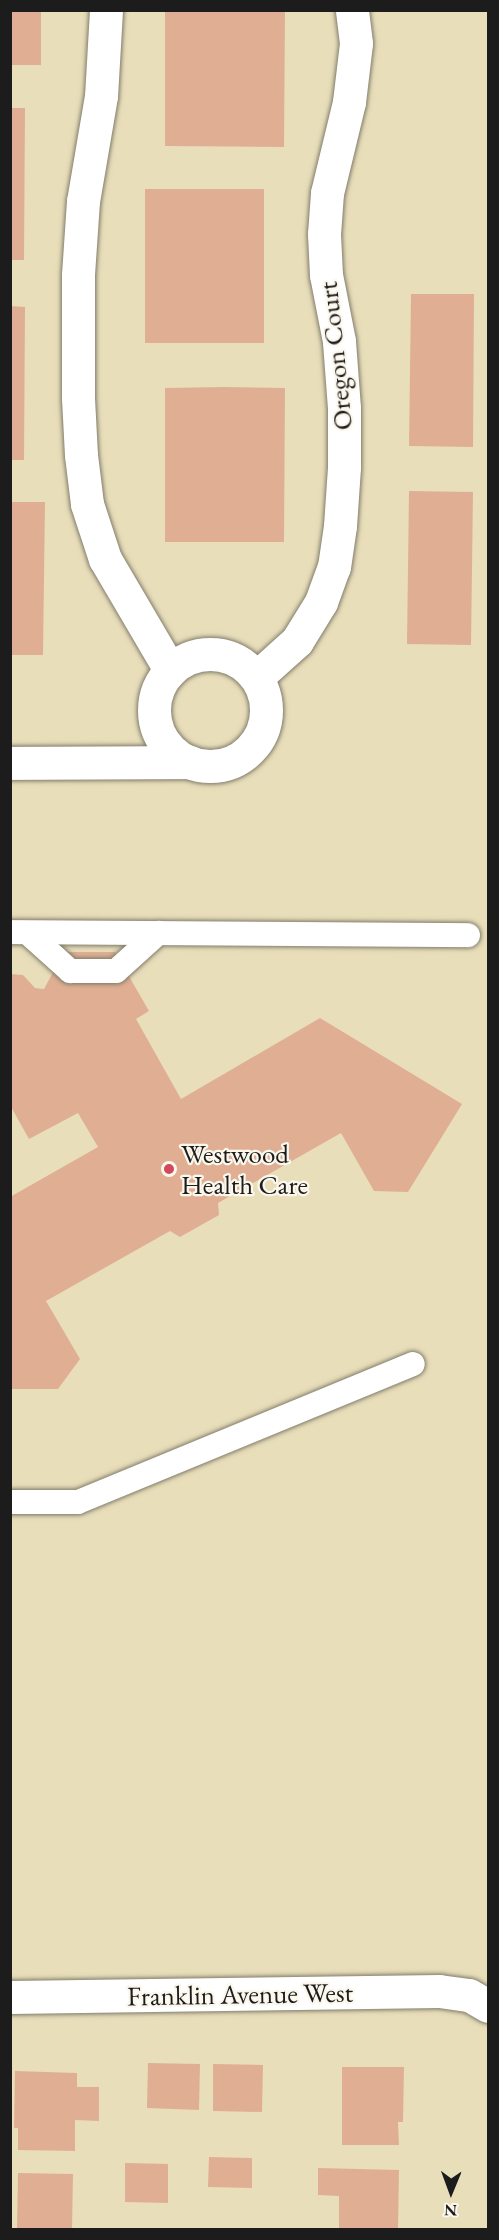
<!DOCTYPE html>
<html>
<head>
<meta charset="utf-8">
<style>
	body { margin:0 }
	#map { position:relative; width:499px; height:2240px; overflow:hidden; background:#e8deba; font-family:"EB Garamond",serif }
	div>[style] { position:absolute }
	.building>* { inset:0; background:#e0af93 }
	.roads { filter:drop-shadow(0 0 2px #827d6b) drop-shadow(0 0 2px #827d6b) }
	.lane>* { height:24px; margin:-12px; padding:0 12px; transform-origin:12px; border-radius:12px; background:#fff }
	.street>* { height:33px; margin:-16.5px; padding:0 16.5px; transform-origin:16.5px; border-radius:16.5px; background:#fff }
	.street>.ring { margin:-16.5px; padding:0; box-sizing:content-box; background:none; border:33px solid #fff; border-radius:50% }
	.dots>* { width:16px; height:16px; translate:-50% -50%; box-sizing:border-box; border:3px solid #fbf7ec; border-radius:50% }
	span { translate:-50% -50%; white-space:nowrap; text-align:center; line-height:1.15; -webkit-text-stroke:4.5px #fbf7ec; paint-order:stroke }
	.street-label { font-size:27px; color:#1c1c1c }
	.poi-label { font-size:27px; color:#1c1c1c }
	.left { translate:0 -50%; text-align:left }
	.frame { position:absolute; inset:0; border:12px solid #1c1c1c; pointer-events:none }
	.north { position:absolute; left:421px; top:2162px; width:60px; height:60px; -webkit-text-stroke:4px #fbf7ec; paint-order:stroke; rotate:181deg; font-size:16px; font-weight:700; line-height:24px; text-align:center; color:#1c1c1c }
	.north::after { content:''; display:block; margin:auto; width:21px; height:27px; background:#1c1c1c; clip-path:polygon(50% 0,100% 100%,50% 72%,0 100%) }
</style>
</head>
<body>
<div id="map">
	<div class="building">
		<i style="clip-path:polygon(10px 10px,41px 10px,41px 65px,10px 65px)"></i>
		<i style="clip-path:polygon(165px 10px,285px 10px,284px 147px,165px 146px)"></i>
		<i style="clip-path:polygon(10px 108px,25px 108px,24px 260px,10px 260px)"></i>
		<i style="clip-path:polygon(145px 189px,264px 189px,264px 343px,145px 343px)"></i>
		<i style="clip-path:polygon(411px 294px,474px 294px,473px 447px,409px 446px)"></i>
		<i style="clip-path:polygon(10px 306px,25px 307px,24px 460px,10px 460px)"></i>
		<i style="clip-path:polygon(224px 387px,285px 388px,284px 542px,165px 542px,165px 388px)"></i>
		<i style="clip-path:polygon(409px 491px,473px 492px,471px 645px,407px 644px)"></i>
		<i style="clip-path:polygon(10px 502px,45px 502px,43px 655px,10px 655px)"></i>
		<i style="clip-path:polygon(64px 952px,115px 952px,149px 1011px,136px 1019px,181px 1099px,320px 1018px,462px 1104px,408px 1192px,374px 1191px,341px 1133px,218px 1203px,219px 1215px,180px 1237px,170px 1231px,46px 1301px,80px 1359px,58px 1389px,10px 1389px,10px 1197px,98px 1147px,78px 1113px,29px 1139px,10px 1105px,10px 974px,23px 975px,35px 988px,44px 989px)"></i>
		<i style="clip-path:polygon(148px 2063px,200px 2064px,199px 2110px,147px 2108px)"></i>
		<i style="clip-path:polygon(213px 2064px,263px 2065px,262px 2112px,213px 2111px)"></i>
		<i style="clip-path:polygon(342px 2067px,404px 2067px,403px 2122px,398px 2122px,399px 2145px,342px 2145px)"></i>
		<i style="clip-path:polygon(15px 2071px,77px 2073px,77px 2087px,99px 2087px,99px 2121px,75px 2120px,75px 2151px,18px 2150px,18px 2128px,14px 2128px)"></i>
		<i style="clip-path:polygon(209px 2157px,252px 2158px,252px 2188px,208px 2187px)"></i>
		<i style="clip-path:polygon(125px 2163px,168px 2164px,168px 2203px,125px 2202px)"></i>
		<i style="clip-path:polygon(318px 2168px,399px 2170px,398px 2230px,339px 2230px,339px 2196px,318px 2195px)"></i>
		<i style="clip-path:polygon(18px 2173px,73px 2174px,72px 2230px,17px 2230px)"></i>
	</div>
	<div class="roads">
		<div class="lane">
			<i style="left:10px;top:932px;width:458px;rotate:0.4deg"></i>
			<i style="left:28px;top:933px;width:57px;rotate:42.1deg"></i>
			<i style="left:70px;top:971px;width:46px"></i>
			<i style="left:116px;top:971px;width:57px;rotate:-42.1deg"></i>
			<i style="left:10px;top:1502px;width:68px"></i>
			<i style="left:78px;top:1502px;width:362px;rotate:-22.4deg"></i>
		</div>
		<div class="street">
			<i style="left:106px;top:10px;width:86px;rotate:93.3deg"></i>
			<i style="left:101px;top:96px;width:107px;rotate:99.7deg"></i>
			<i style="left:83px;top:201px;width:74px;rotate:93.9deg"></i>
			<i style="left:78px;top:275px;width:123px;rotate:90deg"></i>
			<i style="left:78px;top:398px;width:57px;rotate:87deg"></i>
			<i style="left:81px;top:455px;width:49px;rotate:83deg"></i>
			<i style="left:87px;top:504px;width:58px;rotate:71.9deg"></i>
			<i style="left:105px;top:559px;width:129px;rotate:59.6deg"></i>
			<i class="ring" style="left:154px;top:654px;width:79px;height:79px"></i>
			<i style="left:257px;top:677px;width:54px;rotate:-42deg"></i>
			<i style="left:297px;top:641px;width:46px;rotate:-58.4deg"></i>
			<i style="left:321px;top:602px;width:37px;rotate:-70deg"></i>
			<i style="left:334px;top:567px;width:41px;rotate:-81.7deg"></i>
			<i style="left:340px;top:526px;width:59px;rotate:-86.1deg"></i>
			<i style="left:344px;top:467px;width:59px;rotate:-90deg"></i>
			<i style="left:344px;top:408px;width:67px;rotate:-94.3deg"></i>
			<i style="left:339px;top:341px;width:67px;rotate:-101.1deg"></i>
			<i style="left:326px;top:275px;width:41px;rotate:-92.8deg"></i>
			<i style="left:324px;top:234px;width:41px;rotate:-85.8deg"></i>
			<i style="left:327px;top:193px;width:94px;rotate:-76.4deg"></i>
			<i style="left:349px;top:102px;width:59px;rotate:-83.2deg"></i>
			<i style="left:356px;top:43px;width:33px;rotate:-97deg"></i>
			<i style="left:10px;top:763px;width:180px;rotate:-0.3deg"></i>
			<i style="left:10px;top:1997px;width:429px;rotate:-0.8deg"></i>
			<i style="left:439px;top:1991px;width:30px;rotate:8deg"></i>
			<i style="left:469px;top:1995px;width:22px;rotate:30deg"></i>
		</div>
	</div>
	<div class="dots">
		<i style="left:169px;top:1169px;background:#d1495b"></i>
	</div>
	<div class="street-label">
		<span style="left:335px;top:356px;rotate:-96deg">Oregon Court</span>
		<span style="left:240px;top:1994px;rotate:-1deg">Franklin Avenue West</span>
	</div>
	<div class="poi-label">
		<span class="left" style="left:181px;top:1169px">Westwood<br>Health Care</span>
	</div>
	<div class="frame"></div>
	<div class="north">N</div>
</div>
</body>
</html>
